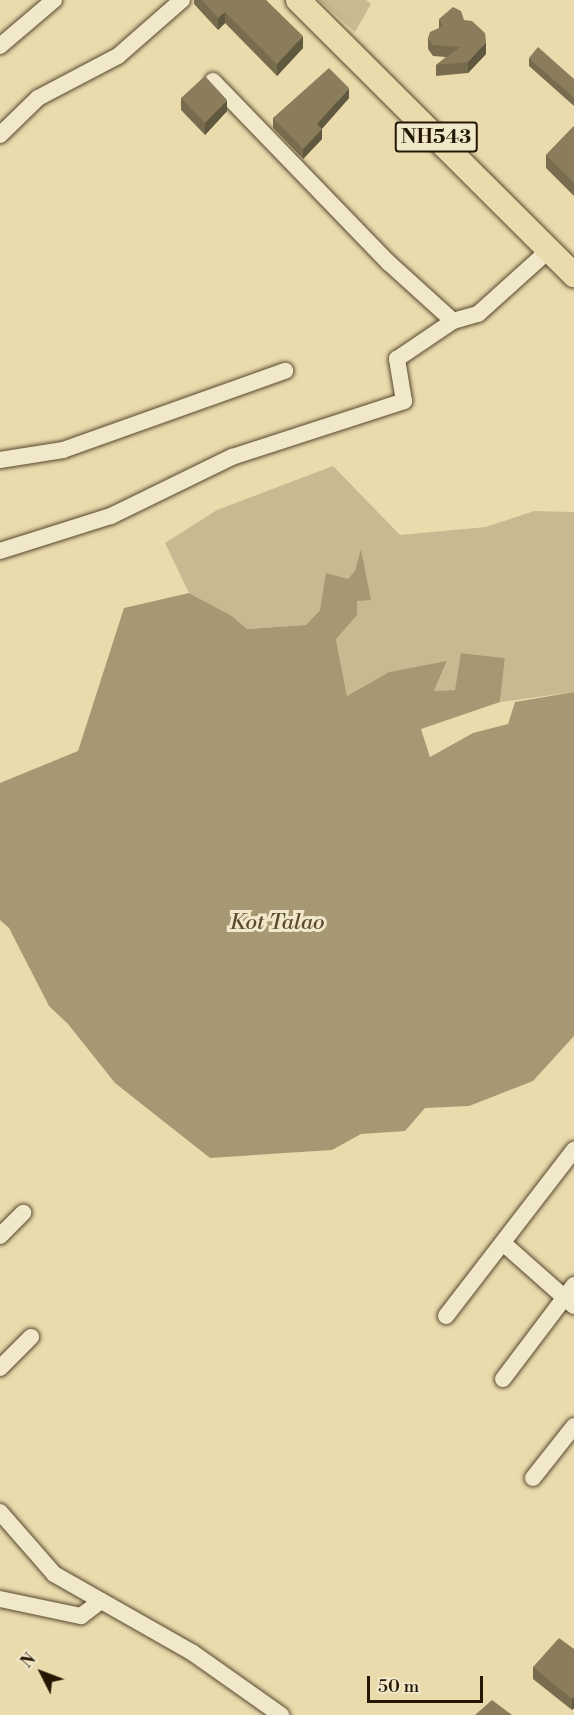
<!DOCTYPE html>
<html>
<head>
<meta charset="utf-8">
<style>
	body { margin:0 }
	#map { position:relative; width:574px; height:1715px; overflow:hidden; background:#eadbad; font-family:"Libre Bodoni",serif }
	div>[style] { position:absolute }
	.green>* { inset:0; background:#c8ba90 }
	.water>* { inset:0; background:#a79874 }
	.roads { filter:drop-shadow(0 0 2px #56482e) drop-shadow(0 0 2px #56482e) }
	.minor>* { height:16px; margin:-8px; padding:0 8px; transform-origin:8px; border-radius:8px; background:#f1e8ca }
	.highway>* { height:24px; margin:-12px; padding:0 12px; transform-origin:12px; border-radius:12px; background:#eadbad }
	.wall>* { inset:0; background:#786c4f }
	.shaded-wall>* { inset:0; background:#615840 }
	.building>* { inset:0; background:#8b7d5c }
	span { translate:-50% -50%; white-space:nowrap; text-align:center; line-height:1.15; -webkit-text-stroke:6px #f1e8ca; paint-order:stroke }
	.shield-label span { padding:2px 4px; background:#f1e8ca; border:2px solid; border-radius:4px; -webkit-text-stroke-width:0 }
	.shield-label { font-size:20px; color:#241704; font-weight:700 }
	.water-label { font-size:22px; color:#584b31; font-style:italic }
	.north { position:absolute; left:12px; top:1643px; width:60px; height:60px; -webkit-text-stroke:4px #f1e8ca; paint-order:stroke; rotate:312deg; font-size:16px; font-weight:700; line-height:24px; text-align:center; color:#241704 }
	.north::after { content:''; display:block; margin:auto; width:21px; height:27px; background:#241704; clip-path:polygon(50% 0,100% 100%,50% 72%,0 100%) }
	.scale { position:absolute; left:367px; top:1676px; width:116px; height:27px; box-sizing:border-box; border:3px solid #241704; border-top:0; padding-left:8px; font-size:18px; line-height:21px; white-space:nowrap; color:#241704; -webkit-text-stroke:4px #f1e8ca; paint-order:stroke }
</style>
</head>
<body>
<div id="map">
	<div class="green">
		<i style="clip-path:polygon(319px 0,366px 0,371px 4px,355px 32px)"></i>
		<i style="clip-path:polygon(333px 466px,400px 535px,486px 527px,534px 511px,574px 512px,574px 692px,500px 702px,505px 658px,462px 653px,456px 690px,434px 691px,447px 662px,389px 672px,347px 696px,336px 638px,320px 610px,306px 625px,247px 629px,232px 616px,189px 593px,165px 543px,217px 510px)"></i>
	</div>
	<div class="water">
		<i style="clip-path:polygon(361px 549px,371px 600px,357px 601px,357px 615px,336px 639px,347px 696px,389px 672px,447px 661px,434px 691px,455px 690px,461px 653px,505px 658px,500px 702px,421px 729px,430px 757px,473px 733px,508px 724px,515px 702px,574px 692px,574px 1036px,533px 1081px,469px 1106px,425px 1108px,405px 1131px,361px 1134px,332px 1150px,210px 1158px,115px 1083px,68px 1024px,49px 1006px,9px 928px,0 920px,0 783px,78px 751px,124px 608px,189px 593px,232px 616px,247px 629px,306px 625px,320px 610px,326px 573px,348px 579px,355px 571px)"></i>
	</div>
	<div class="roads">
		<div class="minor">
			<i style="left:0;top:46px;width:71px;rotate:-40.4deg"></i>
			<i style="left:213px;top:81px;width:253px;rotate:46deg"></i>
			<i style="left:389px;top:263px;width:86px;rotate:42.2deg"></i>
			<i style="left:0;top:135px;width:53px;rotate:-44.2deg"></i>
			<i style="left:38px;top:98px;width:90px;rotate:-27.7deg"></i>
			<i style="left:118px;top:56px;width:85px;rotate:-41.2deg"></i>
			<i style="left:0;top:460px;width:64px;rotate:-9deg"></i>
			<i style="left:63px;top:450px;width:236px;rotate:-19.6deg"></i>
			<i style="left:0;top:551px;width:116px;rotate:-17.5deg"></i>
			<i style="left:111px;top:516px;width:135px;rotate:-26deg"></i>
			<i style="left:232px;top:457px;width:181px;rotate:-18deg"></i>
			<i style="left:404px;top:401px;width:43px;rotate:-99.5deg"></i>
			<i style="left:397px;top:359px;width:68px;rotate:-34.2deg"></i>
			<i style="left:453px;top:321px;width:26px;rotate:-16deg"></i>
			<i style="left:478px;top:314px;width:96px;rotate:-42deg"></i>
			<i style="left:0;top:1236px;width:33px;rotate:-45deg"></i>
			<i style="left:503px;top:1243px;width:95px;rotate:41.6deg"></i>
			<i style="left:446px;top:1316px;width:210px;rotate:-52.4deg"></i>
			<i style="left:0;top:1368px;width:44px;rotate:-45deg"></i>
			<i style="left:503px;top:1379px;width:118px;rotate:-52.9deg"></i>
			<i style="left:533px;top:1478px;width:66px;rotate:-51.7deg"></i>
			<i style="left:0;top:1512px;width:82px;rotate:48.9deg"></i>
			<i style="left:54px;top:1574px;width:160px;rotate:29.6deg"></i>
			<i style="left:193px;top:1653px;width:108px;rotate:35.2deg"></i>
			<i style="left:0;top:1599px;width:83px;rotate:11.9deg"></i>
			<i style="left:81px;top:1616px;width:25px;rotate:-37deg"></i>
		</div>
		<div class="highway">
			<i style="left:298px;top:0;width:390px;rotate:44.9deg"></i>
		</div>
	</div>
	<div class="wall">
		<i style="clip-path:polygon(194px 0,266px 0,303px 48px,277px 76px,225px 23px,218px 30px,194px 4px)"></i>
		<i style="clip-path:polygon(439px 19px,464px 20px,486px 54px,468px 73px,436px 76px,436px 65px,446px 57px,433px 56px,428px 49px,428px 38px,439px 28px)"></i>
		<i style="clip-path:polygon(529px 58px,574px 79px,574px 106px,529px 66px)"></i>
		<i style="clip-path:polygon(181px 98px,227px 111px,205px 135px,181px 110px)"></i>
		<i style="clip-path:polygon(349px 98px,322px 129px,322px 139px,303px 159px,273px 128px,273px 118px)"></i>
		<i style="clip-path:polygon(574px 126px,574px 196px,546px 168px,546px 155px)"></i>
		<i style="clip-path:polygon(574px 1649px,574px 1708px,572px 1710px,533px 1679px,533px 1667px)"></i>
	</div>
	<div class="shaded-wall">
		<i style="clip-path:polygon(225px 12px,225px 23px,218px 30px,218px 18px)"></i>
		<i style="clip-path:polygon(303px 36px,303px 48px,277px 76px,277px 64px)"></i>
		<i style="clip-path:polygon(486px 42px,486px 54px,468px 73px,468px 62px)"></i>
		<i style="clip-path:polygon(349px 88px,349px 98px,317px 134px,317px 124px)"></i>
		<i style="clip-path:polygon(227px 100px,227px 111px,205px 135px,205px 123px)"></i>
		<i style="clip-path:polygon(322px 129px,322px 139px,303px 159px,303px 149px)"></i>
		<i style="clip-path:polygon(574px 1697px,574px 1708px,572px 1710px,572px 1699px)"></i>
	</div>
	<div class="building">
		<i style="clip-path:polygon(202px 0,266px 0,303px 36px,277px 64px,225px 12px,218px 18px)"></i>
		<i style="clip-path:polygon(453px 7px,461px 11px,464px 20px,472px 21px,485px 33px,486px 42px,468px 62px,436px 65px,460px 47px,433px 45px,428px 38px,430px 32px,443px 26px,439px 19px)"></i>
		<i style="clip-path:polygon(538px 47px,574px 79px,574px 98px,529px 58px)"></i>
		<i style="clip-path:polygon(329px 68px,349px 88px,317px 124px,322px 129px,303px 149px,273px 118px)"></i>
		<i style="clip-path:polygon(205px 76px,227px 100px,205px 123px,181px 98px)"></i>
		<i style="clip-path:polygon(574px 126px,574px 183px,546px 155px)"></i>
		<i style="clip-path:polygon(559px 1638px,574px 1649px,574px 1697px,572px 1699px,533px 1667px)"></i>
		<i style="clip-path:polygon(492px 1700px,512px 1715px,475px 1715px)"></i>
	</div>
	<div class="shield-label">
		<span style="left:436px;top:137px">NH543</span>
	</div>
	<div class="water-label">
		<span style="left:277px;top:923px">Kot Talao</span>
	</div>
	<div class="north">N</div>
	<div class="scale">50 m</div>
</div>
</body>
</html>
